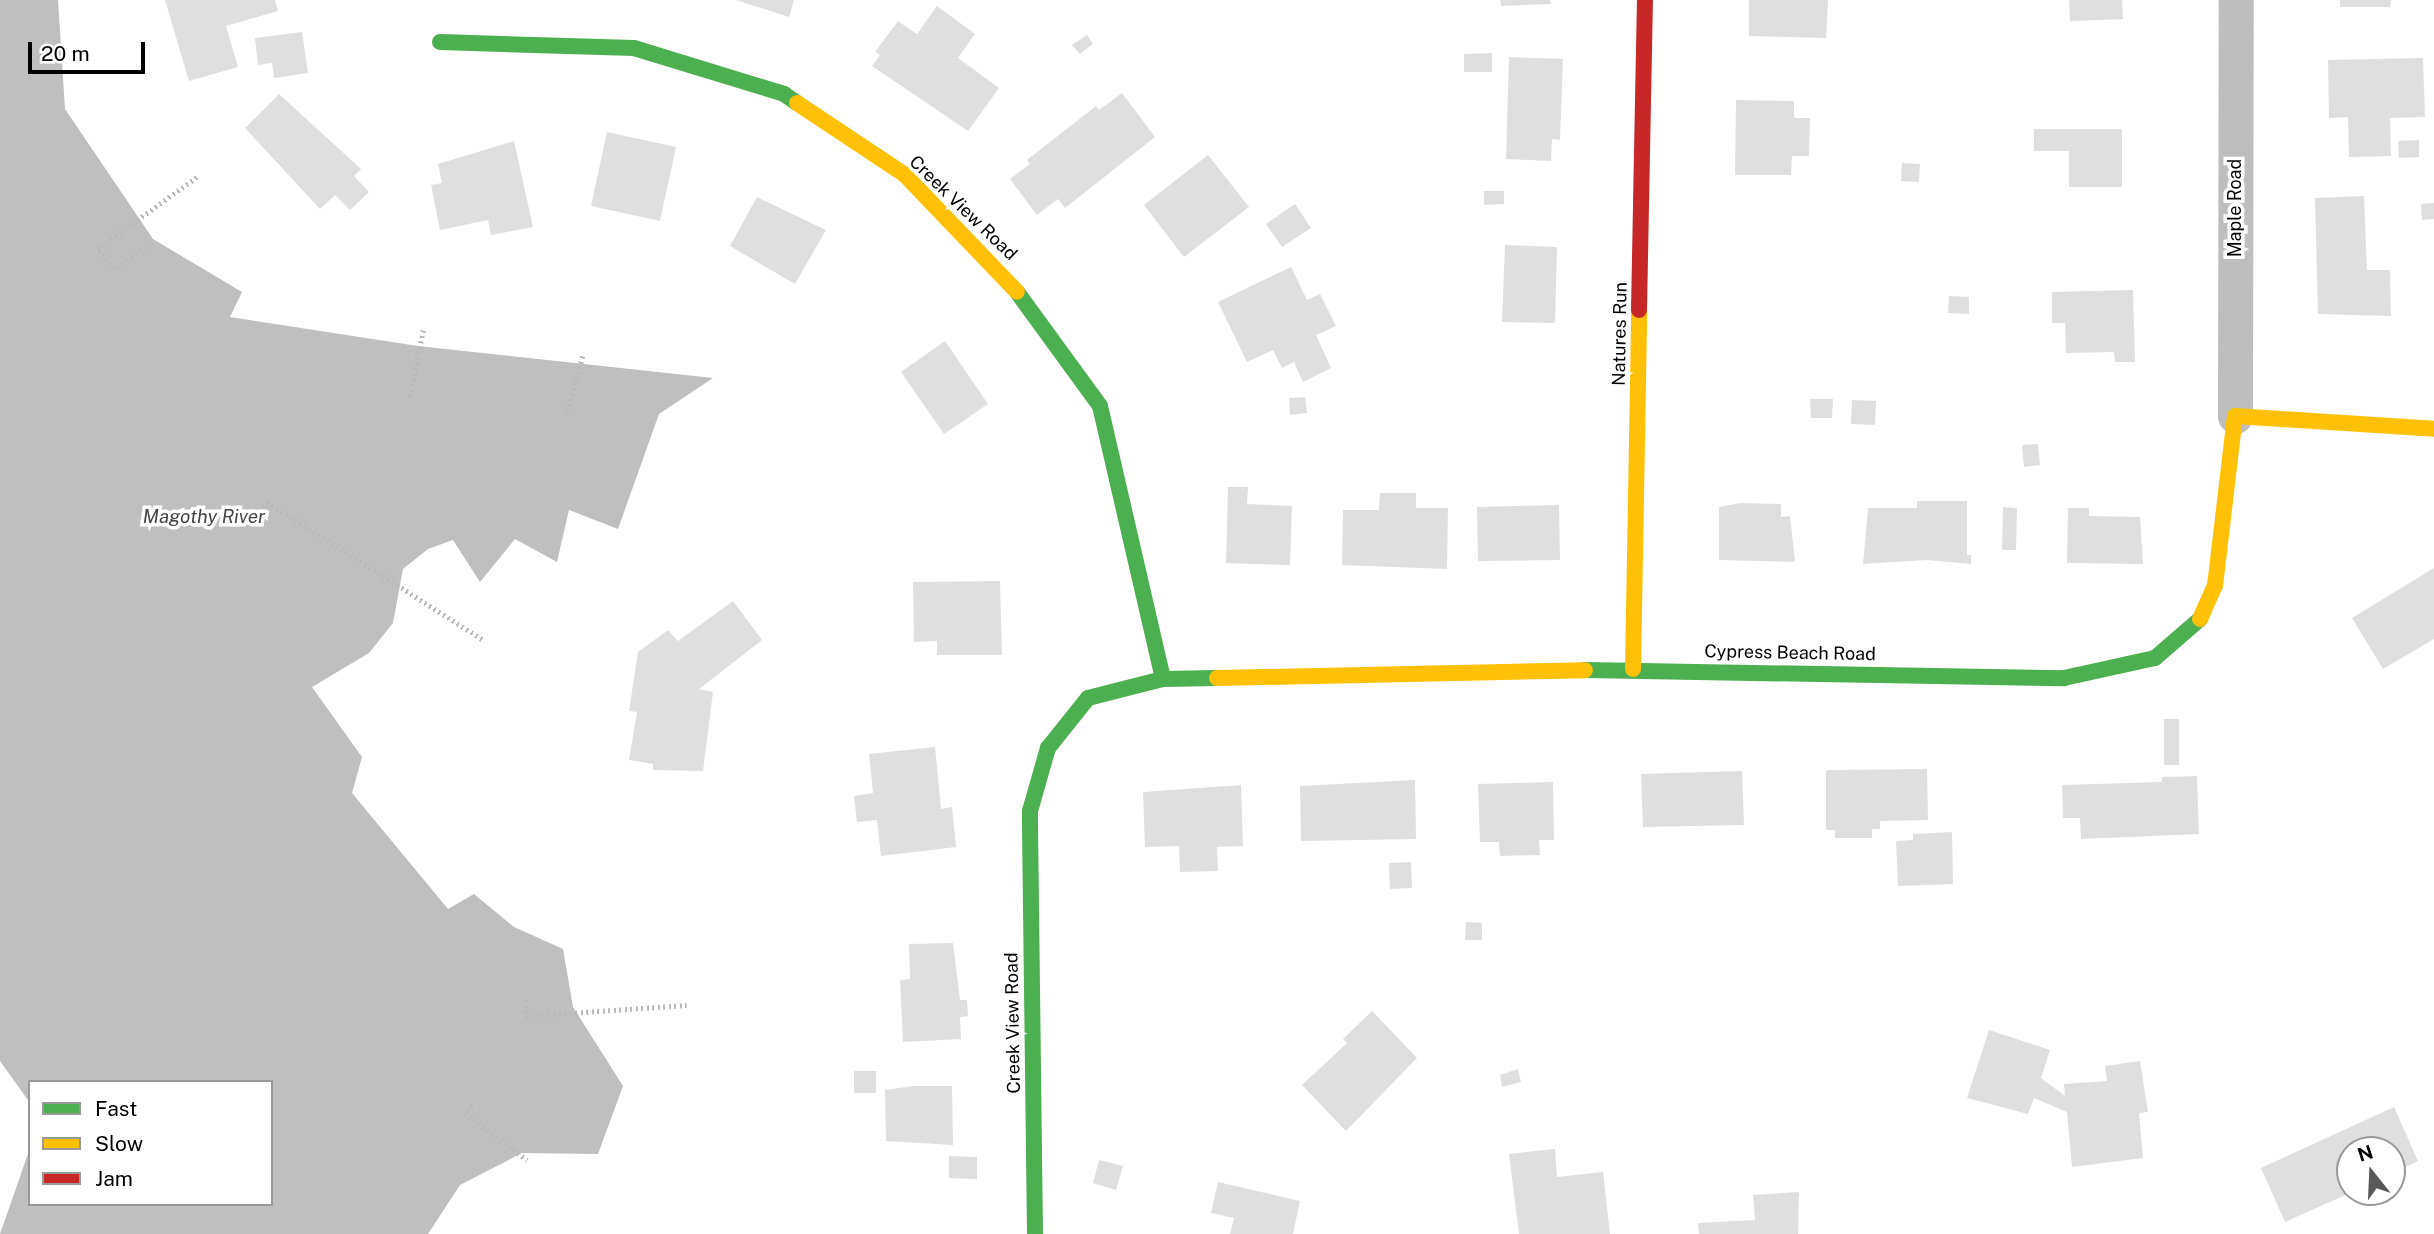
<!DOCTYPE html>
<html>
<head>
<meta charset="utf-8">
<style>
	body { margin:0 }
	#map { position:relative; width:2434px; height:1234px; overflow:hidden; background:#fff; font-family:"Public Sans",sans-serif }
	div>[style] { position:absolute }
	.water>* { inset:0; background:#bfbfbf }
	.building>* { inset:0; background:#dfdfdf }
	.path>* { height:4.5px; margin-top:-2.25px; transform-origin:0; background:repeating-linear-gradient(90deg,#b9b9b9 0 2px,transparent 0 5.5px) }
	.street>* { height:35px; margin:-17.5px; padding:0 17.5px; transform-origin:17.5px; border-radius:17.5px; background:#bebebe }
	.fast>* { height:16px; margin:-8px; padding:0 8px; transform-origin:8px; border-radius:8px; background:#4caf50 }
	.slow>* { height:16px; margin:-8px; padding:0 8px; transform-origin:8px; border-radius:8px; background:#ffc107 }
	.jam>* { height:16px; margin:-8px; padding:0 8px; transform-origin:8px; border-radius:8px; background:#c62828 }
	span { translate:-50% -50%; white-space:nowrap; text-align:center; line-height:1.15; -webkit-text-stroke:7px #fff; paint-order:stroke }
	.street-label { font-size:18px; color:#000 }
	.water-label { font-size:19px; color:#444; font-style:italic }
	.legend { position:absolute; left:28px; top:1080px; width:245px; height:126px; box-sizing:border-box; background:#fff; border:2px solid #999; margin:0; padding:9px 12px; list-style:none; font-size:21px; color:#000 }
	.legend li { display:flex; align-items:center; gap:14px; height:35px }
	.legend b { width:35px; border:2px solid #999 }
	.north { position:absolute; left:2336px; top:1136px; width:70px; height:70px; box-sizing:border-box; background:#fff; border:2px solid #999; border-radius:50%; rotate:342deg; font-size:19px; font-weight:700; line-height:28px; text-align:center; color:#000 }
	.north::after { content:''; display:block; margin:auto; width:24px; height:32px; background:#595959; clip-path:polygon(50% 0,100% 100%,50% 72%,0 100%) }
	.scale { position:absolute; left:28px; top:42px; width:117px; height:32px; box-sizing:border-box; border:4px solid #000; border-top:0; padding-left:9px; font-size:21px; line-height:24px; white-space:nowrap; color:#000; -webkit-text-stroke:5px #fff; paint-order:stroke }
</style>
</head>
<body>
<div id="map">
	<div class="water">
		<i style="clip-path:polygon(0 0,58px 0,65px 109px,153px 239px,242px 292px,230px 317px,418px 346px,713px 378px,659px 414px,618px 529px,569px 510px,557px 562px,515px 539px,480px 582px,453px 540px,428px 549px,403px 569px,393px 623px,369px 653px,312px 687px,362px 757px,352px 793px,448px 909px,474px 894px,514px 927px,563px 949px,573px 1007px,623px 1086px,598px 1154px,522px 1153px,460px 1185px,428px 1234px,0 1234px,30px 1148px,30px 1204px,271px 1204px,271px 1082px,30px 1082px,30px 1103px,0 1061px)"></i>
	</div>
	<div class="building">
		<i style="clip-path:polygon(165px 0,275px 0,278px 11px,226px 26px,238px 67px,189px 81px)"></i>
		<i style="clip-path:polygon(736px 0,794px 0,789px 17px)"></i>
		<i style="clip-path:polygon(1500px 0,1550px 0,1551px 4px,1501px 6px)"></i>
		<i style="clip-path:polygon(1749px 0,1828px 0,1826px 38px,1749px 36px)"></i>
		<i style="clip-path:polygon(2069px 0,2122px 0,2123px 19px,2070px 21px)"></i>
		<i style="clip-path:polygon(2340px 0,2391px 0,2390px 7px,2340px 7px)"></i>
		<i style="clip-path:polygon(937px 6px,975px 34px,958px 58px,999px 88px,968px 131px,872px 66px,880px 55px,875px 52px,898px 21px,917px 34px)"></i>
		<i style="clip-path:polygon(302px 32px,308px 73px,274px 78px,272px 63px,258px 65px,255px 38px)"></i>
		<i style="clip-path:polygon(1087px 35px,1093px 44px,1080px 54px,1072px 45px)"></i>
		<i style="clip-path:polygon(1492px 53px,1492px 72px,1464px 72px,1464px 54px)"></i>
		<i style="clip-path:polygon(1509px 57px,1563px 59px,1560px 140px,1552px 139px,1551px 161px,1506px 159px)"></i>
		<i style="clip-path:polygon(2423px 58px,2425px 117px,2390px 118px,2391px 156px,2349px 157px,2348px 117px,2329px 118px,2328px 60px)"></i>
		<i style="clip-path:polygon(1122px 93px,1155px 137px,1065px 208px,1058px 199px,1037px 215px,1010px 179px,1030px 164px,1027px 160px,1096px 106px,1099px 110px)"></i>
		<i style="clip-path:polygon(279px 94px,361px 169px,354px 176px,369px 192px,350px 210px,335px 195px,320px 209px,245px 128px)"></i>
		<i style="clip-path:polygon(1736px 100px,1794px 101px,1794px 118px,1810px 118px,1809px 156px,1792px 156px,1791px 175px,1735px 175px)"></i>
		<i style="clip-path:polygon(2034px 129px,2122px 129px,2122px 187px,2069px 187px,2069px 151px,2034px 151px)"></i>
		<i style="clip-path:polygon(607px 132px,676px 147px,660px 221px,591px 206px)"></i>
		<i style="clip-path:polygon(2419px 140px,2419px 157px,2399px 158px,2398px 141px)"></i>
		<i style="clip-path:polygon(514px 141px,533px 227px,491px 235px,488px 220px,440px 230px,431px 185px,442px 183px,438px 164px)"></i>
		<i style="clip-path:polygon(1208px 155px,1249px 207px,1184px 257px,1144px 205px)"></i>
		<i style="clip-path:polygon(1902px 163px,1920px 164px,1919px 182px,1901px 181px)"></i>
		<i style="clip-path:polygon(1484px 191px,1504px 191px,1504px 204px,1484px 205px)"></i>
		<i style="clip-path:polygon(2364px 196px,2367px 270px,2390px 270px,2391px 316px,2318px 314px,2315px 198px)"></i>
		<i style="clip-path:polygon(757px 197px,826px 230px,795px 284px,730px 246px)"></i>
		<i style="clip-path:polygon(2434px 203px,2434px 219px,2422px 220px,2421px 204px)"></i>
		<i style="clip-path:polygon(1295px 204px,1311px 228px,1282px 247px,1266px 224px)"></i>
		<i style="clip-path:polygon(1505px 245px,1557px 247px,1555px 323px,1502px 322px)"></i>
		<i style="clip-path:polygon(1291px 267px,1307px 300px,1320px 294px,1336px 326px,1316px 335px,1331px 368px,1303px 382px,1294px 362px,1282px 368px,1273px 350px,1247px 362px,1218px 302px)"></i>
		<i style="clip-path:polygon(2133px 290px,2135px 362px,2115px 362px,2114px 352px,2066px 353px,2065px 323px,2052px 323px,2052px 292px)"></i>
		<i style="clip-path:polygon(1949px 296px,1969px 297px,1969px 314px,1948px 313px)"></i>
		<i style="clip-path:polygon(945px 341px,988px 404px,944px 434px,901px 372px)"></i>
		<i style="clip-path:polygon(1305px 397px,1307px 413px,1290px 415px,1289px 398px)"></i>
		<i style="clip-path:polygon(1810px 399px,1833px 399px,1832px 418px,1811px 418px)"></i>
		<i style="clip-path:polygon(1852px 400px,1876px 401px,1875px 425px,1851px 424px)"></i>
		<i style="clip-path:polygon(2038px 444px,2040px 465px,2024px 467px,2022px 445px)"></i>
		<i style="clip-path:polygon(1228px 487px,1248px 487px,1247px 504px,1292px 506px,1290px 565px,1226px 563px)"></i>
		<i style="clip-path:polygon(1380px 493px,1416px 493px,1416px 508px,1448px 508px,1447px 569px,1342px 565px,1343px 510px,1379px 510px)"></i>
		<i style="clip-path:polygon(1917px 501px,1967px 501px,1967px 555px,1971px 555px,1971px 564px,1927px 560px,1863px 564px,1868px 508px,1917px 508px)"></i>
		<i style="clip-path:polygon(1740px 503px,1781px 504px,1781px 517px,1790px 516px,1795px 562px,1719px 560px,1719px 507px)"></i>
		<i style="clip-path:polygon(1559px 505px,1560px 560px,1478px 561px,1477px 507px)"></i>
		<i style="clip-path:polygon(2003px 507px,2017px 508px,2016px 550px,2002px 550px)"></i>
		<i style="clip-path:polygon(2068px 508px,2089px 508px,2089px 516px,2140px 517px,2143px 564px,2067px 563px)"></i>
		<i style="clip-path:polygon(2434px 568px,2434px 639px,2383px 669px,2352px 618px)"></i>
		<i style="clip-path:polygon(1000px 581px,1002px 655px,937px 655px,937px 641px,914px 642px,913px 582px)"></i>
		<i style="clip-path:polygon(733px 601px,762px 640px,699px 689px,713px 692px,703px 771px,653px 770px,653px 764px,629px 760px,637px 712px,629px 711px,638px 652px,668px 630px,678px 641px)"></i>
		<i style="clip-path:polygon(2164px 719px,2179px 719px,2179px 765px,2164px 765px)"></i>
		<i style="clip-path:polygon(935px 747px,941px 809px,952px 807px,956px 847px,881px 856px,877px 820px,857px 822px,854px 796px,873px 793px,869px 754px)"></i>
		<i style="clip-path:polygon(1927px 769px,1928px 820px,1880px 821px,1880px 829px,1872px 829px,1872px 838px,1835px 838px,1835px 830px,1826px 830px,1826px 770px)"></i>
		<i style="clip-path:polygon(1742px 771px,1744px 825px,1643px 827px,1641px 774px)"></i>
		<i style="clip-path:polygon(2197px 776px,2199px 834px,2081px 839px,2080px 818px,2063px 818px,2062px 785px,2162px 782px,2162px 777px)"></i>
		<i style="clip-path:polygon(1415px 780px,1416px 839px,1301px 841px,1300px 786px)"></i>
		<i style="clip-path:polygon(1553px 782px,1554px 840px,1539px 840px,1540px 855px,1500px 856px,1499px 842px,1480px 842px,1478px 784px)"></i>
		<i style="clip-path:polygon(1241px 785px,1243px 846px,1217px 847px,1218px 871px,1180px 872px,1179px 846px,1145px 847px,1143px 792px)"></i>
		<i style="clip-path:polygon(1952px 832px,1953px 884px,1898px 886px,1896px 841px,1913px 840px,1913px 834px)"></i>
		<i style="clip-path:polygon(1411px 862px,1412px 888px,1390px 889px,1389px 863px)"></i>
		<i style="clip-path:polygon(1466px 922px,1482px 923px,1482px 940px,1465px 940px)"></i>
		<i style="clip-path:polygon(953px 943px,960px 1000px,967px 1000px,968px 1016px,960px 1017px,961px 1039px,903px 1042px,900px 980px,910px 979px,909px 944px)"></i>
		<i style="clip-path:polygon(1372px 1011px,1417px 1058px,1346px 1131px,1302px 1085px,1347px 1043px,1343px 1039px)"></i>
		<i style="clip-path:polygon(1989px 1030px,2050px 1050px,2041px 1078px,2065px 1096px,2064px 1084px,2107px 1081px,2105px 1066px,2140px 1061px,2148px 1112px,2139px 1113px,2143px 1158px,2072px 1167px,2067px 1112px,2034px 1098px,2028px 1114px,1967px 1098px)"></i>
		<i style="clip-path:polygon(1518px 1069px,1521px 1082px,1502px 1087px,1500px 1075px)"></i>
		<i style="clip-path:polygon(854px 1071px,876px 1071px,876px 1093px,854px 1093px)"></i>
		<i style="clip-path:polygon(913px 1086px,952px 1086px,953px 1145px,886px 1141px,885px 1090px)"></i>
		<i style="clip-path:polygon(2394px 1107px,2418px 1161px,2392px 1174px,2392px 1150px,2350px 1150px,2350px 1193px,2285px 1222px,2261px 1168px)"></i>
		<i style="clip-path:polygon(1555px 1149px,1557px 1177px,1603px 1172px,1610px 1234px,1519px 1234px,1509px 1154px)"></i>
		<i style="clip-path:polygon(949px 1156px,977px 1157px,977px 1179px,949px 1178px)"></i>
		<i style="clip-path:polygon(1099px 1160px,1123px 1166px,1116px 1190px,1093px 1183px)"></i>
		<i style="clip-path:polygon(1218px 1182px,1300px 1201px,1293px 1234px,1230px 1234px,1234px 1218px,1211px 1213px)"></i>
		<i style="clip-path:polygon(1799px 1192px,1798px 1234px,1699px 1234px,1698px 1223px,1755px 1220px,1753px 1195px)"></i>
	</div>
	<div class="path">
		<i style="left:146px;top:247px;width:39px;rotate:145deg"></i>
		<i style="left:114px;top:269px;width:26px;rotate:-130deg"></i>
		<i style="left:97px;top:249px;width:123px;rotate:-35.8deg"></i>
		<i style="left:410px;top:397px;width:68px;rotate:-79deg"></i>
		<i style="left:567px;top:411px;width:59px;rotate:-74.3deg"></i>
		<i style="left:254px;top:520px;width:22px;rotate:-54deg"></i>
		<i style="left:267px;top:502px;width:257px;rotate:32.5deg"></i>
		<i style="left:526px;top:1000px;width:16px;rotate:90deg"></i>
		<i style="left:526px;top:1016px;width:161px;rotate:-3.9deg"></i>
		<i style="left:472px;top:1105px;width:11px;rotate:131deg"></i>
		<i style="left:465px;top:1113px;width:78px;rotate:37.2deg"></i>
	</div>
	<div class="street">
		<i style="left:2235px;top:416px;width:416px;rotate:-89.9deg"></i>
	</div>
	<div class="fast">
		<i style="left:440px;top:42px;width:194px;rotate:1.8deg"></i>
		<i style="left:634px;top:48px;width:157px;rotate:17deg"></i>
		<i style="left:784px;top:94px;width:16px;rotate:35deg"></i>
		<i style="left:1017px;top:292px;width:141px;rotate:53.9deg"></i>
		<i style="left:1100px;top:406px;width:280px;rotate:77deg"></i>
		<i style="left:1585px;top:670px;width:479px;rotate:1deg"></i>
		<i style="left:2064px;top:678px;width:93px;rotate:-12.4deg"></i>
		<i style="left:2155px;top:658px;width:60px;rotate:-40.9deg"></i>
		<i style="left:1035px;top:1234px;width:423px;rotate:-90.7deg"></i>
		<i style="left:1030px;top:811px;width:66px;rotate:-74.1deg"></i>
		<i style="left:1048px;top:748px;width:64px;rotate:-51.3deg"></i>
		<i style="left:1088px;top:698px;width:77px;rotate:-14.2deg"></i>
		<i style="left:1163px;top:679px;width:54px;rotate:-1.1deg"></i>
	</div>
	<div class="slow">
		<i style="left:797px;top:103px;width:128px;rotate:33.6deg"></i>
		<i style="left:904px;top:174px;width:163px;rotate:46.2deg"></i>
		<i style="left:2200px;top:619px;width:36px;rotate:-66deg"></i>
		<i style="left:2215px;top:586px;width:171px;rotate:-83.3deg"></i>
		<i style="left:2235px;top:416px;width:199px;rotate:3.7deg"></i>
		<i style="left:1633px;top:669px;width:359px;rotate:-89deg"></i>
		<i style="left:1217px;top:678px;width:368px;rotate:-1.2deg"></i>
	</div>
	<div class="jam">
		<i style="left:1639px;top:310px;width:310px;rotate:-88.9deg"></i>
	</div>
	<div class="street-label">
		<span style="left:963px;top:208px;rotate:44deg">Creek View Road</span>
		<span style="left:2235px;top:208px;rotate:-90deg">Maple Road</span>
		<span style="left:1620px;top:334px;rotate:-89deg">Natures Run</span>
		<span style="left:1790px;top:653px;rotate:1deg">Cypress Beach Road</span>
		<span style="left:1013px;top:1023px;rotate:-91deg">Creek View Road</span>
	</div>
	<div class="water-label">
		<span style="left:204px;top:517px">Magothy River</span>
	</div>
	<ul class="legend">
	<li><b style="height:9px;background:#4caf50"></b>Fast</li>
	<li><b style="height:9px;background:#ffc107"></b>Slow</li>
	<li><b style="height:9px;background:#c62828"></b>Jam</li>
	</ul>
	<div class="north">N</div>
	<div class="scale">20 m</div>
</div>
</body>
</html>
